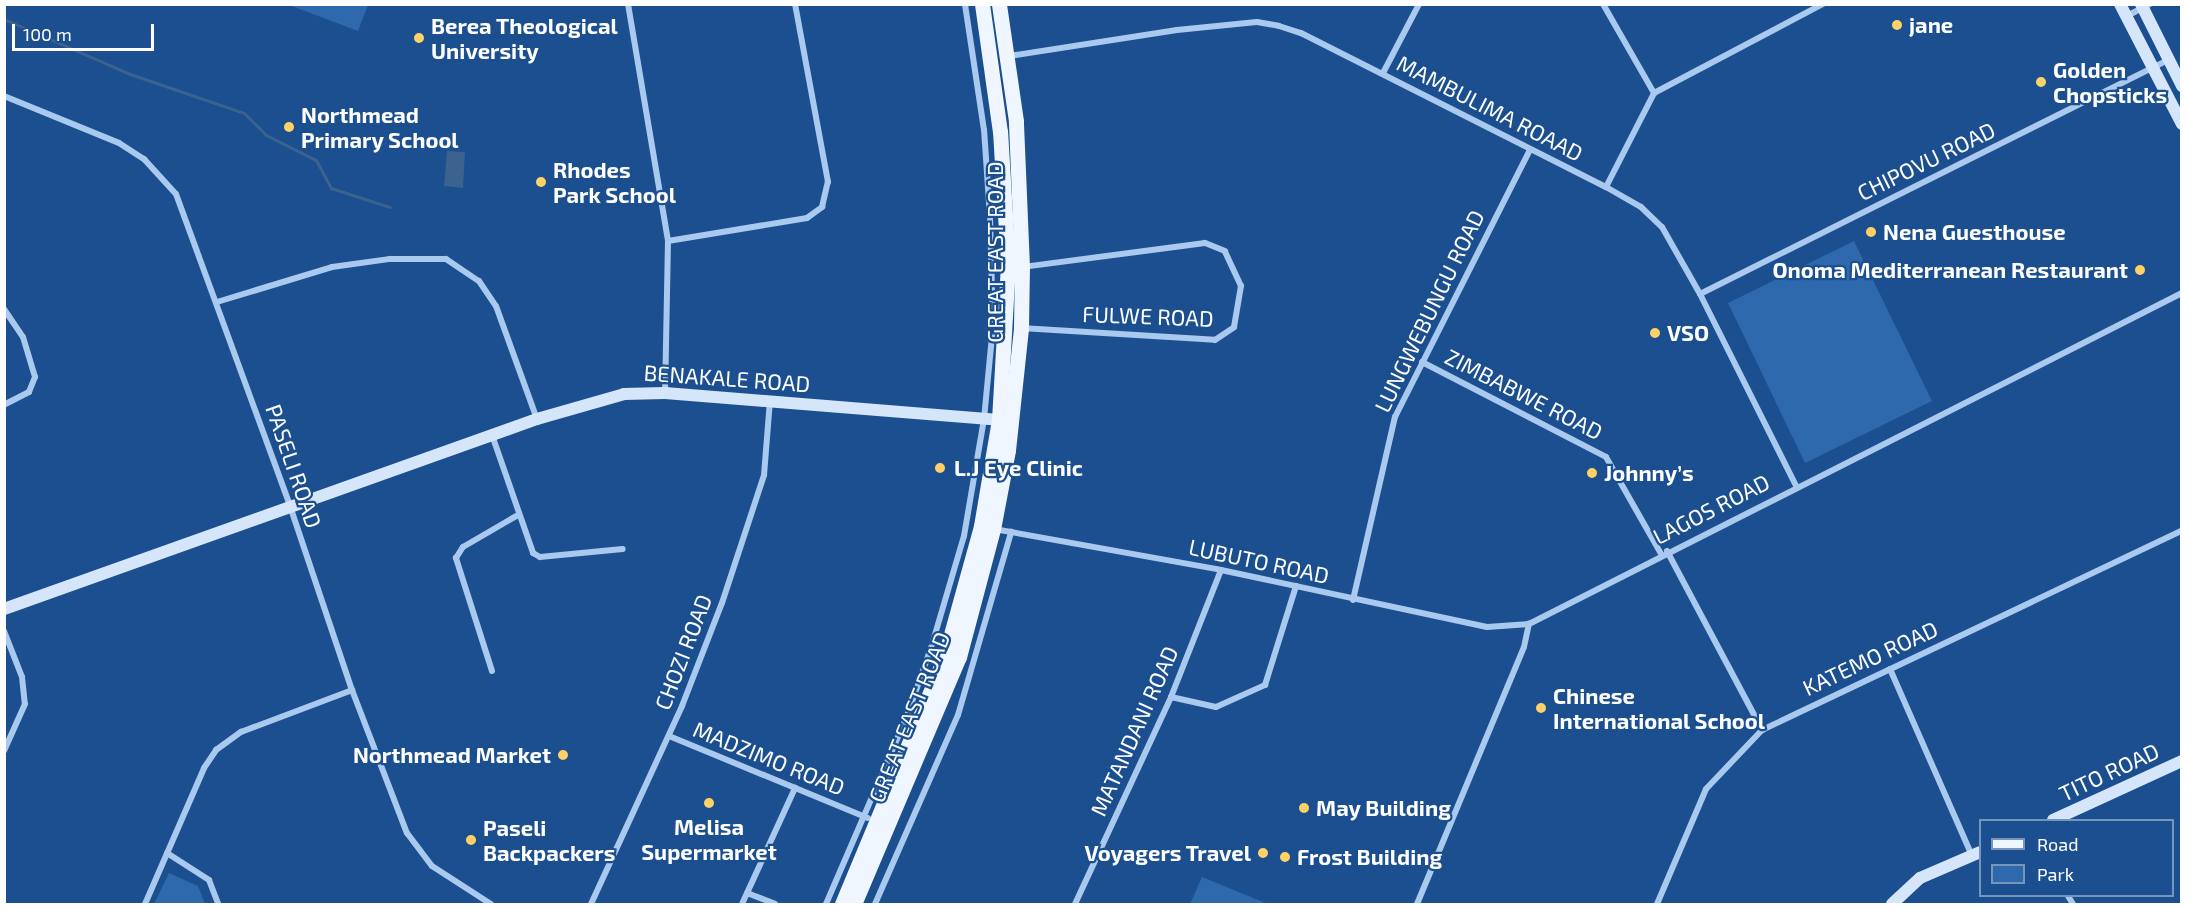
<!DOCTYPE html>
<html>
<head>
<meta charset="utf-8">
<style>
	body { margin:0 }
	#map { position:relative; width:2186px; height:909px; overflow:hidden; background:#1b4f8f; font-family:"Exo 2",sans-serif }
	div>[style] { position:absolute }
	.green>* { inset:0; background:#2e69ad }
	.water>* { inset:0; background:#3c6290 }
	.stream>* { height:3px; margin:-1.5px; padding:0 1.5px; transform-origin:1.5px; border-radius:1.5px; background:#3c6290 }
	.street>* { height:6px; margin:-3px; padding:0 3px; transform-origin:3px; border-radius:3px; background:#a9c9ee }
	.secondary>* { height:12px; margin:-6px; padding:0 6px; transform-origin:6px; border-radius:6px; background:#d6e6fa }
	.primary>* { height:15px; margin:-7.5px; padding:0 7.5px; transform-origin:7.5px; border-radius:7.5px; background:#f0f6ff }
	.dots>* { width:16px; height:16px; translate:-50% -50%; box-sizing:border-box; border:3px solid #1b4f8f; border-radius:50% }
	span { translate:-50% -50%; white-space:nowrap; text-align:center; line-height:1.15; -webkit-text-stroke:4.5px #1b4f8f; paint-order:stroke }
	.poi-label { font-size:22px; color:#fff; font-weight:700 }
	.left { translate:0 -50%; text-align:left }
	.right { translate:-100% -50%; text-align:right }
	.street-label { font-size:22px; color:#fff }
	.frame { position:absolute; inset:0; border:6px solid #fff; pointer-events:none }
	.legend { position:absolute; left:1979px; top:819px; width:195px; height:78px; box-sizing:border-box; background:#1b4f8f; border:2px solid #7695bc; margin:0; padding:8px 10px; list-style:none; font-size:18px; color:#fff }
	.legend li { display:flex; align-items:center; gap:12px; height:30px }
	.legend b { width:30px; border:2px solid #7695bc }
	.scale { position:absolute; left:12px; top:24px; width:142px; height:27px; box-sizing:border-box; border:3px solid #fff; border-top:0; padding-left:8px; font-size:18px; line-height:21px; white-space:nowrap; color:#fff; -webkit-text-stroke:4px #1b4f8f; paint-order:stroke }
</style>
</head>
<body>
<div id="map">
	<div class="green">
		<i style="clip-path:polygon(289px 5px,368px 4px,368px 5px,358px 31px)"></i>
		<i style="clip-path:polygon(1854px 241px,1932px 401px,1805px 463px,1728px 303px)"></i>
		<i style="clip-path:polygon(169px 873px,198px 886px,205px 904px,154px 904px)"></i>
		<i style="clip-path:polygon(1202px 877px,1268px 904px,1190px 904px)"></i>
	</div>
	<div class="water">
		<i style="clip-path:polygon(447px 151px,465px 152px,463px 188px,444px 186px)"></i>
	</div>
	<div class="stream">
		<i style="left:4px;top:19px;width:137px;rotate:23.6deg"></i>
		<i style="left:130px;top:74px;width:120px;rotate:18.9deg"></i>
		<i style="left:244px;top:113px;width:31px;rotate:45deg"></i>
		<i style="left:266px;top:135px;width:56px;rotate:26.6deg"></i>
		<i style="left:316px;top:160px;width:32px;rotate:62deg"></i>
		<i style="left:331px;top:188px;width:62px;rotate:17.9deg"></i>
	</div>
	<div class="street">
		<i style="left:628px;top:4px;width:240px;rotate:80.4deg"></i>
		<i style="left:668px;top:241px;width:152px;rotate:91.1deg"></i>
		<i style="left:1603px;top:4px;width:103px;rotate:60.2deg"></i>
		<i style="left:2127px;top:16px;width:26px;rotate:-28deg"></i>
		<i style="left:1009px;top:56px;width:170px;rotate:-8.8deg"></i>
		<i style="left:1177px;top:30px;width:80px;rotate:-5.7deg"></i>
		<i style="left:1257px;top:22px;width:22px;rotate:10deg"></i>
		<i style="left:1279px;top:26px;width:23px;rotate:18deg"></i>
		<i style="left:1301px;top:33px;width:342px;rotate:26.8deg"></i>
		<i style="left:1606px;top:187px;width:40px;rotate:29.7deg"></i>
		<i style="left:1641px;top:207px;width:29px;rotate:44deg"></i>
		<i style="left:1662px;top:227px;width:77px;rotate:60.4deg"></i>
		<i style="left:1700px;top:294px;width:215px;rotate:63.4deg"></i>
		<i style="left:1383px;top:73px;width:78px;rotate:-62.4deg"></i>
		<i style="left:4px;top:96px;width:124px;rotate:22.2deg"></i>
		<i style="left:119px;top:143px;width:30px;rotate:33deg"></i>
		<i style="left:144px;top:159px;width:47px;rotate:47.6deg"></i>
		<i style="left:176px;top:194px;width:335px;rotate:69.9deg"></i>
		<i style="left:291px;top:509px;width:191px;rotate:71.4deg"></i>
		<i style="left:352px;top:690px;width:153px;rotate:69deg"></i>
		<i style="left:407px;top:833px;width:41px;rotate:52.9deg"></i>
		<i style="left:432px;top:866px;width:70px;rotate:32.8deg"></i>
		<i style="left:1606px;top:187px;width:106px;rotate:-62.9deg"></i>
		<i style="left:1654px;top:93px;width:191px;rotate:-27.8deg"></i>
		<i style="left:668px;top:241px;width:141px;rotate:-9.4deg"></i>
		<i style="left:807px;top:218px;width:19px;rotate:-36deg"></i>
		<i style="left:822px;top:207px;width:26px;rotate:-77deg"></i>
		<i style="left:828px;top:182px;width:181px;rotate:-100.5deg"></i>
		<i style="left:1700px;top:294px;width:523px;rotate:-26.57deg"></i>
		<i style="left:217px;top:302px;width:120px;rotate:-16.9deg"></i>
		<i style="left:332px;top:267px;width:59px;rotate:-7.9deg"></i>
		<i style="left:390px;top:259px;width:56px"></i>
		<i style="left:446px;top:259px;width:40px;rotate:34deg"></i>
		<i style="left:479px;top:281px;width:30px;rotate:56deg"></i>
		<i style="left:496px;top:306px;width:120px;rotate:70.1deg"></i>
		<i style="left:4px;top:309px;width:34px;rotate:56deg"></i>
		<i style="left:23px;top:337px;width:42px;rotate:73.3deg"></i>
		<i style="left:35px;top:377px;width:16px;rotate:112deg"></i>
		<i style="left:29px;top:392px;width:28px;rotate:153deg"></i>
		<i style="left:1021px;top:328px;width:194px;rotate:3.5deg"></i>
		<i style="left:1215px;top:340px;width:23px;rotate:-34deg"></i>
		<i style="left:1234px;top:327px;width:42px;rotate:-80.3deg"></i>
		<i style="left:1241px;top:286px;width:38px;rotate:-115deg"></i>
		<i style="left:1225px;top:251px;width:22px;rotate:-158deg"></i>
		<i style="left:1205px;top:243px;width:185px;rotate:172.5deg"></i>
		<i style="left:1422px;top:362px;width:207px;rotate:27.3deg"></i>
		<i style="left:1606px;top:457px;width:112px;rotate:60.4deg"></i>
		<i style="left:492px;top:435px;width:125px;rotate:70.8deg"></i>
		<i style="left:533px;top:553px;width:8px;rotate:30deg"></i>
		<i style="left:540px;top:557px;width:83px;rotate:-5.5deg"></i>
		<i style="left:994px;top:529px;width:231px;rotate:10.2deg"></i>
		<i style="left:1221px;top:570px;width:272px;rotate:12.1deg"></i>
		<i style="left:1487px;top:627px;width:42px;rotate:-4.1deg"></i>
		<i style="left:1667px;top:551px;width:203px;rotate:62deg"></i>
		<i style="left:1353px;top:600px;width:188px;rotate:-77.1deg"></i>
		<i style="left:1395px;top:417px;width:299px;rotate:-63.2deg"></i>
		<i style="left:4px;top:631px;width:49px;rotate:68.6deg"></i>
		<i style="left:22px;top:677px;width:27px;rotate:84deg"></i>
		<i style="left:25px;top:704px;width:51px;rotate:114.1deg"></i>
		<i style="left:1890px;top:669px;width:204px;rotate:66.3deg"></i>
		<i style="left:492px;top:671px;width:119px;rotate:-107.7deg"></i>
		<i style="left:456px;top:558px;width:13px;rotate:-58deg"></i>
		<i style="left:463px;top:547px;width:64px;rotate:-30.2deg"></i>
		<i style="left:1171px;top:697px;width:46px;rotate:12.5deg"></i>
		<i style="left:1216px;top:707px;width:54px;rotate:-24.2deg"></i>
		<i style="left:1265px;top:685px;width:104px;rotate:-72.6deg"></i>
		<i style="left:669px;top:736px;width:215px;rotate:22.4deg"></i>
		<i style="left:167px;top:853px;width:50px;rotate:32.7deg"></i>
		<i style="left:209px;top:880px;width:26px;rotate:69deg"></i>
		<i style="left:747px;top:893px;width:30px;rotate:21deg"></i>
		<i style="left:2068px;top:896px;width:9px;rotate:58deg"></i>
		<i style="left:145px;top:904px;width:148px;rotate:-66.5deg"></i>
		<i style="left:204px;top:768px;width:22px;rotate:-56deg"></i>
		<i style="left:216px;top:750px;width:31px;rotate:-36deg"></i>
		<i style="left:241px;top:732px;width:119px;rotate:-20.7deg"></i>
		<i style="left:591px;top:904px;width:218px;rotate:-65.3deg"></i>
		<i style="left:682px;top:706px;width:110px;rotate:-68.8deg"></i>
		<i style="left:722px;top:603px;width:135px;rotate:-71.8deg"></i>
		<i style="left:764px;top:475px;width:74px;rotate:-85.4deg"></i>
		<i style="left:742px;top:904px;width:128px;rotate:-65.4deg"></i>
		<i style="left:826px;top:904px;width:205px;rotate:-66.7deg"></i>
		<i style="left:907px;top:716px;width:72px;rotate:-70.6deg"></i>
		<i style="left:931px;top:648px;width:117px;rotate:-73.6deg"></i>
		<i style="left:964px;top:536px;width:119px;rotate:-80.3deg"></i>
		<i style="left:984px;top:419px;width:94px;rotate:-84.5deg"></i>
		<i style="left:993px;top:325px;width:108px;rotate:-91.6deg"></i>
		<i style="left:990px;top:217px;width:87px;rotate:-93.9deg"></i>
		<i style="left:984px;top:130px;width:127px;rotate:-98.6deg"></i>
		<i style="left:875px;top:904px;width:206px;rotate:-66.3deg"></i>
		<i style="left:958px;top:715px;width:191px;rotate:-73.8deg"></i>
		<i style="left:1075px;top:904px;width:228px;rotate:-65.1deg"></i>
		<i style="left:1171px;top:697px;width:136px;rotate:-68.5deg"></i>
		<i style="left:1417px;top:904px;width:278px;rotate:-67.4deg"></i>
		<i style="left:1524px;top:647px;width:24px;rotate:-78deg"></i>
		<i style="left:1529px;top:624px;width:732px;rotate:-26.88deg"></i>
		<i style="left:1657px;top:904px;width:125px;rotate:-66.9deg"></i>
		<i style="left:1706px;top:789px;width:81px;rotate:-46.5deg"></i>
		<i style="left:1762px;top:730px;width:465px;rotate:-25.4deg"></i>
	</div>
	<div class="secondary">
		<i style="left:2120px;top:4px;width:135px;rotate:62.7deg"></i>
		<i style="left:2141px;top:4px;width:92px;rotate:63.4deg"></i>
		<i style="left:4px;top:609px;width:566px;rotate:-19.62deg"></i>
		<i style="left:537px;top:419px;width:91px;rotate:-16deg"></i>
		<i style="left:624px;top:394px;width:41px;rotate:-1.4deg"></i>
		<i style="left:665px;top:393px;width:335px;rotate:4.6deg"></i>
		<i style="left:2053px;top:820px;width:142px;rotate:-24.6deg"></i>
		<i style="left:1892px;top:904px;width:38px;rotate:-43deg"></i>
		<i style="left:1920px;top:878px;width:65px;rotate:-23.4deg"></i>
	</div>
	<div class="primary">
		<i style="left:842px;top:904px;width:269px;rotate:-67.4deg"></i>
		<i style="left:945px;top:656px;width:135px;rotate:-74.5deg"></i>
		<i style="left:981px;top:526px;width:108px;rotate:-80.4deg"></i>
		<i style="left:999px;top:420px;width:155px;rotate:-86.7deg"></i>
		<i style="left:1008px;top:265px;width:133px;rotate:-93.4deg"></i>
		<i style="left:1000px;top:132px;width:129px;rotate:-98deg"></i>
		<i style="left:854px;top:904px;width:268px;rotate:-67deg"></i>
		<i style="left:959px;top:657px;width:132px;rotate:-75.1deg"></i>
		<i style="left:993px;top:529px;width:80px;rotate:-79.2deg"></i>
		<i style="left:1008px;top:450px;width:123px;rotate:-83.9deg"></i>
		<i style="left:1021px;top:328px;width:61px;rotate:-89.1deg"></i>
		<i style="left:1022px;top:267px;width:146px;rotate:-92.4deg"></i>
		<i style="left:1016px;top:121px;width:118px;rotate:-98.3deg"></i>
	</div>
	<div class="dots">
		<i style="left:1897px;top:25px;background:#ffd166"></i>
		<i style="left:419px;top:38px;background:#ffd166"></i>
		<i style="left:2041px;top:82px;background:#ffd166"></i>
		<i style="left:289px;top:127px;background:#ffd166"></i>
		<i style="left:541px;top:182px;background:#ffd166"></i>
		<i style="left:1871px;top:232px;background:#ffd166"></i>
		<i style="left:2140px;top:270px;background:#ffd166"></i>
		<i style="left:1655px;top:333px;background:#ffd166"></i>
		<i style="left:940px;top:468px;background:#ffd166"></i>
		<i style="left:1592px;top:473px;background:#ffd166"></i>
		<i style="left:1541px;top:708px;background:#ffd166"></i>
		<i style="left:563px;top:755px;background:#ffd166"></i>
		<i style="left:709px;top:803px;background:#ffd166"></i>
		<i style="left:1304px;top:808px;background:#ffd166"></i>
		<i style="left:471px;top:840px;background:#ffd166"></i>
		<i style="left:1263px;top:853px;background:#ffd166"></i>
		<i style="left:1285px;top:857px;background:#ffd166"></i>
	</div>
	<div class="poi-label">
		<span class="left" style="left:431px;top:38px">Berea Theological<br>University</span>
		<span class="left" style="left:1909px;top:25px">jane</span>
		<span class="left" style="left:2053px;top:82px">Golden<br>Chopsticks</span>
		<span class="left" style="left:301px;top:127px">Northmead<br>Primary School</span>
		<span class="left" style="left:553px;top:182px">Rhodes<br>Park School</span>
		<span class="left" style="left:1883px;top:232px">Nena Guesthouse</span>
		<span class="right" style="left:2128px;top:270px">Onoma Mediterranean Restaurant</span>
		<span class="left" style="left:1667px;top:333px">VSO</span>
		<span class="left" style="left:954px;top:468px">L.J Eye Clinic</span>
		<span class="left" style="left:1604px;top:473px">Johnny’s</span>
		<span class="left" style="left:1553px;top:708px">Chinese<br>International School</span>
		<span class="right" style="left:551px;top:755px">Northmead Market</span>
		<span class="left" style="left:1316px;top:808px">May Building</span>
		<span style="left:709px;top:839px">Melisa<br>Supermarket</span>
		<span class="left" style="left:483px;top:840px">Paseli<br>Backpackers</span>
		<span class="right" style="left:1251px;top:853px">Voyagers Travel</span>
		<span class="left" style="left:1297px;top:857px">Frost Building</span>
	</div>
	<div class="street-label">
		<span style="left:1490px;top:108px;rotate:27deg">MAMBULIMA ROAAD</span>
		<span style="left:1926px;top:161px;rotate:-26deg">CHIPOVU ROAD</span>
		<span style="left:995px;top:252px;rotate:-90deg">GREAT EAST ROAD</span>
		<span style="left:1429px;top:311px;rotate:-64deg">LUNGWEBUNGU ROAD</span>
		<span style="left:1148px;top:316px;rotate:2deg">FULWE ROAD</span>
		<span style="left:727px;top:378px;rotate:4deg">BENAKALE ROAD</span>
		<span style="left:1524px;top:394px;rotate:27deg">ZIMBABWE ROAD</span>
		<span style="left:294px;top:466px;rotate:71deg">PASELI ROAD</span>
		<span style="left:1711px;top:509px;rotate:-27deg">LAGOS ROAD</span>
		<span style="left:1259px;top:561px;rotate:12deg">LUBUTO ROAD</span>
		<span style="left:683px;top:652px;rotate:-69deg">CHOZI ROAD</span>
		<span style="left:1870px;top:658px;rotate:-25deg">KATEMO ROAD</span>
		<span style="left:909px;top:717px;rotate:-68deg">GREAT EAST ROAD</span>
		<span style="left:1134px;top:731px;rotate:-66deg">MATANDANI ROAD</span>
		<span style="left:769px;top:758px;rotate:22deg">MADZIMO ROAD</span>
		<span style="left:2109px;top:772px;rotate:-25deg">TITO ROAD</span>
	</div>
	<div class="frame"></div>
	<ul class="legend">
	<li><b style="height:8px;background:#f0f6ff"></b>Road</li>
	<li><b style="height:16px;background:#2e69ad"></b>Park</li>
	</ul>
	<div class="scale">100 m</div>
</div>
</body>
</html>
